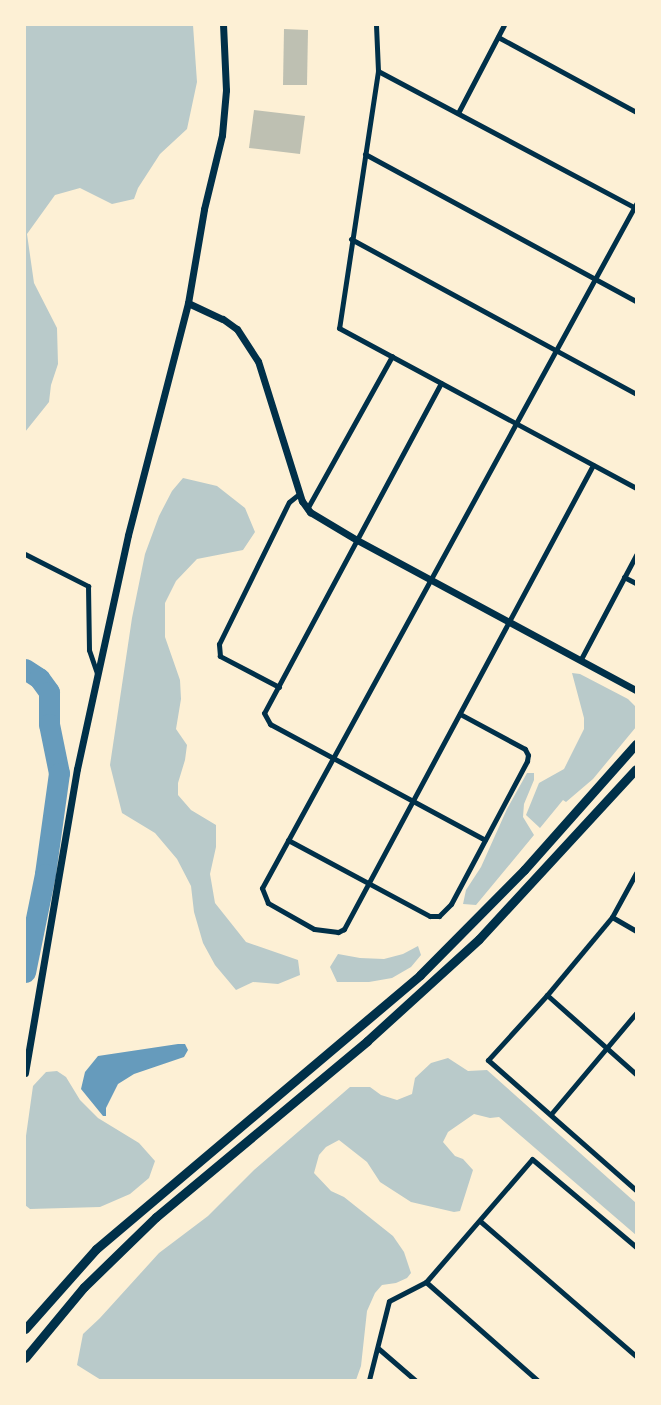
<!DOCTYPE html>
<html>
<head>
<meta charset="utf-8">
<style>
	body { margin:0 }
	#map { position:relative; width:661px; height:1405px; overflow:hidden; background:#fdf0d5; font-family:"Libre Baskerville",serif }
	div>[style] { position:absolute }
	.green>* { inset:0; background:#b9caca }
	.water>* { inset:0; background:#669bbc }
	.river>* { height:21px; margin:-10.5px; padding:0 10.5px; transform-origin:10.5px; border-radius:10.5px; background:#669bbc }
	.building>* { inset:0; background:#bec0b2 }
	.minor>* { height:5px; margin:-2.5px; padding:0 2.5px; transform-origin:2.5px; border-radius:2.5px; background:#003049 }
	.tertiary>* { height:7px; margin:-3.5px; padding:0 3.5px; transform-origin:3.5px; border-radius:3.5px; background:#003049 }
	.primary>* { height:9px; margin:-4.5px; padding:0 4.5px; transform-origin:4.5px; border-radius:4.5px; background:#003049 }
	span { translate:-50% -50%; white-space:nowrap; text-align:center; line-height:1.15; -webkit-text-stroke:5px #fdf0d5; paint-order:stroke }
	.frame { position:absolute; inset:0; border:26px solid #fdf0d5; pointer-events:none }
</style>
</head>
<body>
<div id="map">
	<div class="green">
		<i style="clip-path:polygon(25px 25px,193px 25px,197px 82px,187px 129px,160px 154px,138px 188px,134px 199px,112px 204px,80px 188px,55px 195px,27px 234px,34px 283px,57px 328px,58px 364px,51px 385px,49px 402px,25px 432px)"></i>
		<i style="clip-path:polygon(183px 478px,217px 486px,245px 508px,255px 532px,243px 550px,197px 559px,176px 581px,165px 603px,165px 637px,180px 680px,181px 699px,176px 729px,187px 745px,185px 760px,178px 783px,178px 795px,191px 810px,216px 825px,216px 847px,210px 874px,215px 903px,246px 942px,298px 960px,300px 975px,278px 984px,253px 982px,236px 990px,215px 965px,203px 943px,194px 912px,191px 886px,177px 859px,155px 833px,122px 813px,110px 765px,132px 618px,145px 554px,159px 516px,172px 491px)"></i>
		<i style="clip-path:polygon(572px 673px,580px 674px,628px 699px,635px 706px,636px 727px,593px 779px,566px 802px,563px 800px,540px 828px,526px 815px,539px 783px,564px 769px,584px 729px,584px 718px)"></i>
		<i style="clip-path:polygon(527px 773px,534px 773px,534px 780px,524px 804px,523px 817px,534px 835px,476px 905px,463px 904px,466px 890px,481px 867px,507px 809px)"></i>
		<i style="clip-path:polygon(418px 946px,421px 955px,411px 967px,392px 978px,369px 982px,337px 982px,330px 967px,338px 954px,360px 958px,384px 959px,403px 954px)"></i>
		<i style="clip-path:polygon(448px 1058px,468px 1071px,487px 1070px,636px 1203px,636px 1235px,499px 1117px,490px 1118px,474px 1114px,448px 1132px,443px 1142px,455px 1156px,463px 1159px,473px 1170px,460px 1211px,454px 1212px,411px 1202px,380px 1182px,367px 1162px,339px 1140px,326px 1147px,319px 1155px,314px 1173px,331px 1191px,344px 1197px,393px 1236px,404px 1252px,411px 1273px,407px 1278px,396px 1283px,382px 1285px,375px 1293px,367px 1311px,361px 1366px,356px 1380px,101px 1380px,77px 1365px,83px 1334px,100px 1318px,159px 1253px,208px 1216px,254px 1170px,350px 1087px,370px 1087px,381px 1095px,397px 1100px,412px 1094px,415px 1078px,431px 1063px)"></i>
		<i style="clip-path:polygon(57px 1071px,66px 1077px,80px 1100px,98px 1118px,139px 1143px,155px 1161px,149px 1178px,130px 1194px,100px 1207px,30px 1209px,25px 1205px,25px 1143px,33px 1086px,46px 1072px)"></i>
	</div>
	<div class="water">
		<i style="clip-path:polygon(178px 1044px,185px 1044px,188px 1050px,184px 1057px,134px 1074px,118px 1084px,106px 1108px,106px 1116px,103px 1116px,81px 1089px,85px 1072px,98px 1056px)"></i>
	</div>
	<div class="river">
		<i style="left:25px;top:669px;width:17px;rotate:33deg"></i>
		<i style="left:39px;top:678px;width:17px;rotate:54deg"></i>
		<i style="left:49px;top:692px;width:32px;rotate:90deg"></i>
		<i style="left:49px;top:724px;width:50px;rotate:78.5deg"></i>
		<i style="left:59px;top:773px;width:102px;rotate:97.9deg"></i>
		<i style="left:45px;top:874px;width:100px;rotate:101.5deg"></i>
	</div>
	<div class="building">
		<i style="clip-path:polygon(284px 29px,308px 30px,307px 85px,283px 85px)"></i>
		<i style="clip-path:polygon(254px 110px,305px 116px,300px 154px,249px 148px)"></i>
	</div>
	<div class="minor">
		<i style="left:376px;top:25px;width:46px;rotate:87.5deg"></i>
		<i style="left:378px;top:71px;width:260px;rotate:98.6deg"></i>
		<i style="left:339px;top:328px;width:337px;rotate:28.3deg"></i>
		<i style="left:498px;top:37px;width:157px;rotate:28.5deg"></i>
		<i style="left:378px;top:71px;width:292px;rotate:28deg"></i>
		<i style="left:458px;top:113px;width:99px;rotate:-62.4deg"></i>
		<i style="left:365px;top:154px;width:308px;rotate:28.5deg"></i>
		<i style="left:351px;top:239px;width:324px;rotate:28.5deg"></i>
		<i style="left:441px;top:383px;width:374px;rotate:118.2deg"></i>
		<i style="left:264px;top:713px;width:13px;rotate:61deg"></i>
		<i style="left:270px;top:724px;width:244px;rotate:28.3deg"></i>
		<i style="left:593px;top:465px;width:527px;rotate:118.22deg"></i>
		<i style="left:344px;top:929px;width:7px;rotate:153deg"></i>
		<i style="left:338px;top:932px;width:24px;rotate:-173deg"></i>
		<i style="left:314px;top:929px;width:53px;rotate:-150.5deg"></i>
		<i style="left:268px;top:903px;width:16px;rotate:-112deg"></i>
		<i style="left:262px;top:888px;width:780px;rotate:-61.33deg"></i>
		<i style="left:307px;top:509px;width:175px;rotate:-60.9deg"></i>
		<i style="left:25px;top:554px;width:71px;rotate:26.9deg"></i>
		<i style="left:88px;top:586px;width:64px;rotate:89.1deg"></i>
		<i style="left:89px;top:650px;width:24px;rotate:71deg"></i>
		<i style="left:624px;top:577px;width:13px;rotate:27deg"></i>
		<i style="left:581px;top:659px;width:118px;rotate:-62.1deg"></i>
		<i style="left:279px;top:687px;width:67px;rotate:-152.3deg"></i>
		<i style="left:220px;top:656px;width:12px;rotate:-95deg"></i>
		<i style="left:219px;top:644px;width:158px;rotate:-63.8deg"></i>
		<i style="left:289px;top:502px;width:13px;rotate:-39deg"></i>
		<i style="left:288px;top:840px;width:161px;rotate:28.2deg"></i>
		<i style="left:430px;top:916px;width:9px"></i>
		<i style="left:439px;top:916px;width:17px;rotate:-45deg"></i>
		<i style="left:451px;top:904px;width:162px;rotate:-62deg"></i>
		<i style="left:527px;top:761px;width:6px;rotate:-81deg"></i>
		<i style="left:528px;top:755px;width:7px;rotate:-117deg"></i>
		<i style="left:525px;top:749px;width:74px;rotate:-151.7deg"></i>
		<i style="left:636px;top:873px;width:50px;rotate:118.6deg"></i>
		<i style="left:612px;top:917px;width:102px;rotate:129.8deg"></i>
		<i style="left:547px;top:995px;width:88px;rotate:132.2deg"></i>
		<i style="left:488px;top:1060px;width:197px;rotate:41.3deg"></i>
		<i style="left:612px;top:917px;width:28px;rotate:30deg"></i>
		<i style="left:547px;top:995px;width:119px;rotate:41.6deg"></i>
		<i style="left:551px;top:1114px;width:132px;rotate:-49.9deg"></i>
		<i style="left:480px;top:1221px;width:206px;rotate:40.9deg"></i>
		<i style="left:426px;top:1282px;width:148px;rotate:41.4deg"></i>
		<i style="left:379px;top:1349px;width:48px;rotate:40.7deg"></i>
		<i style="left:369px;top:1380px;width:81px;rotate:-75.8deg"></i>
		<i style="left:389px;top:1301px;width:42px;rotate:-27.2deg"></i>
		<i style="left:426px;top:1282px;width:162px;rotate:-49.2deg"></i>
		<i style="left:532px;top:1159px;width:136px;rotate:40.2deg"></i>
	</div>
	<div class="tertiary">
		<i style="left:188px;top:303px;width:38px;rotate:25deg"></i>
		<i style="left:223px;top:319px;width:17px;rotate:36deg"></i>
		<i style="left:237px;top:329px;width:38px;rotate:57deg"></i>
		<i style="left:258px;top:361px;width:147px;rotate:72.6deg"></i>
		<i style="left:302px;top:501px;width:14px;rotate:54deg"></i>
		<i style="left:310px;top:512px;width:55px;rotate:30.8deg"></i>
		<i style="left:357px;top:540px;width:317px;rotate:28.3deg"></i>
		<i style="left:25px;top:1073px;width:308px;rotate:-80.3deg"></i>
		<i style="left:77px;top:769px;width:239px;rotate:-77.7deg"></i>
		<i style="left:128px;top:535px;width:240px;rotate:-75.5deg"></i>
		<i style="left:188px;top:303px;width:95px;rotate:-80.3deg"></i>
		<i style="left:204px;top:209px;width:76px;rotate:-76.3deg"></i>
		<i style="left:222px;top:135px;width:45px;rotate:-84.9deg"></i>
		<i style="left:226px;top:90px;width:65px;rotate:-92.6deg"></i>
	</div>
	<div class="primary">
		<i style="left:25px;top:1329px;width:107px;rotate:-48.4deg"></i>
		<i style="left:96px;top:1249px;width:424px;rotate:-40.2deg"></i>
		<i style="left:420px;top:975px;width:148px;rotate:-45.3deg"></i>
		<i style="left:524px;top:870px;width:169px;rotate:-48.4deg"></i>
		<i style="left:25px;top:1358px;width:92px;rotate:-50.3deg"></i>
		<i style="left:84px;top:1287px;width:100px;rotate:-44.2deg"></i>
		<i style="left:156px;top:1217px;width:275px;rotate:-39.8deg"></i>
		<i style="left:367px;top:1041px;width:151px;rotate:-42.3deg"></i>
		<i style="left:479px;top:939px;width:231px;rotate:-47.3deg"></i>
	</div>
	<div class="frame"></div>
</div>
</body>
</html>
